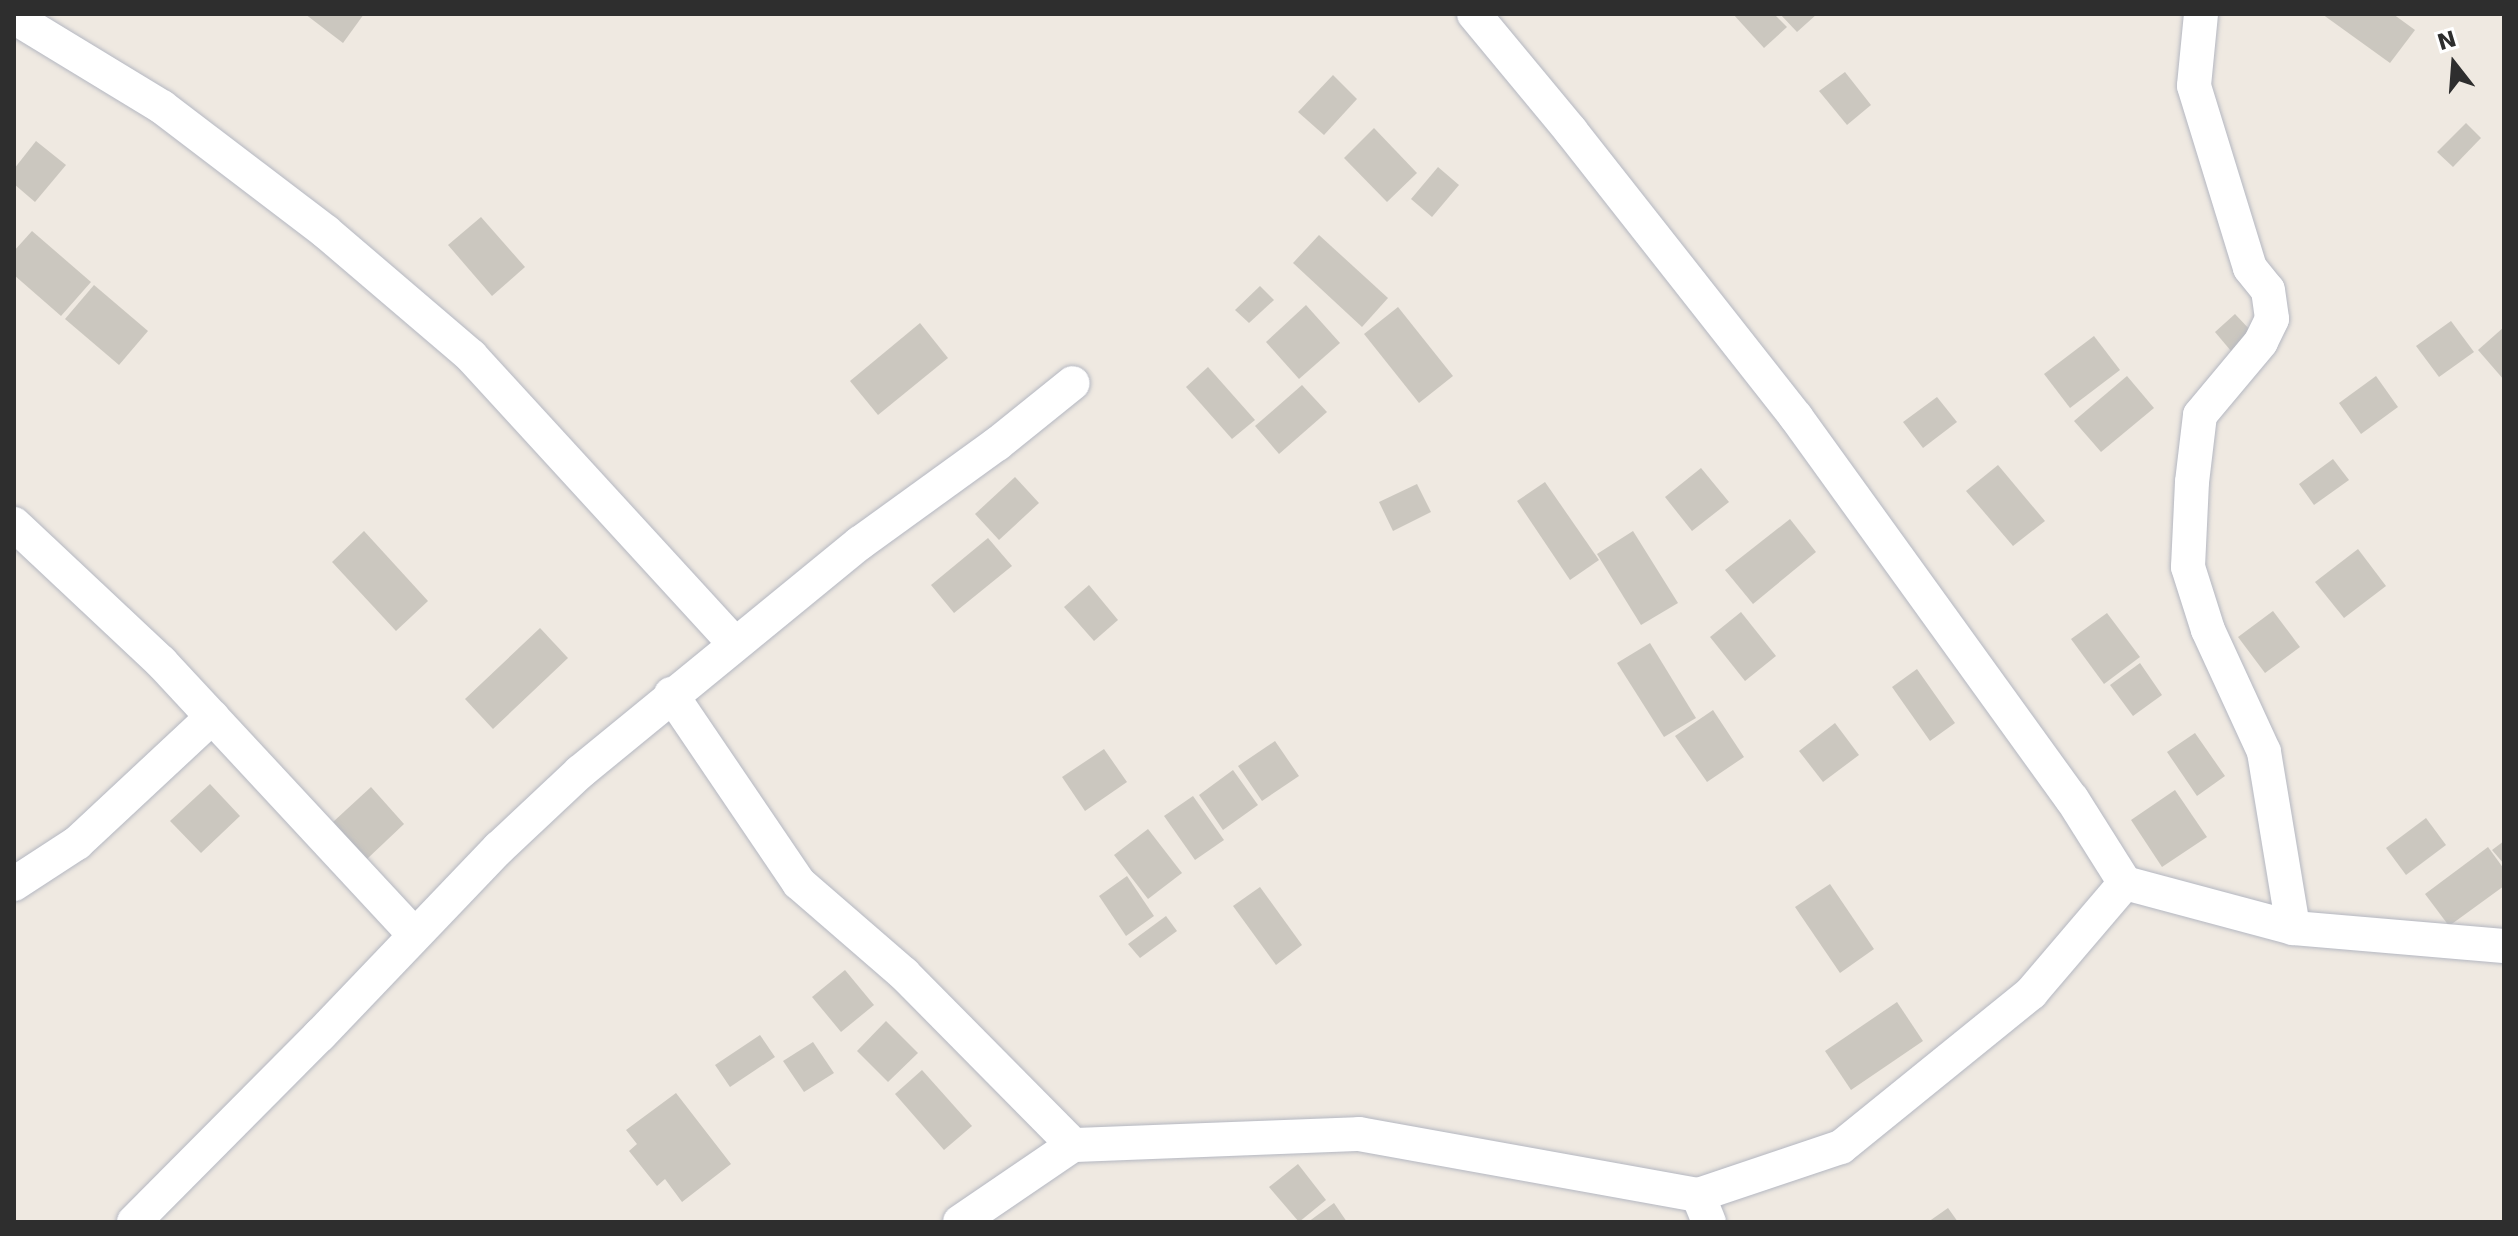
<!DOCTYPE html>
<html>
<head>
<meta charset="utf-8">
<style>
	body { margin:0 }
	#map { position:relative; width:2518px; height:1236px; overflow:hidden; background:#efe9e1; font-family:"DejaVu Sans",sans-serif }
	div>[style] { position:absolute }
	.building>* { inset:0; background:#cbc7bf }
	.roads { filter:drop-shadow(0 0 2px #b4b7c1) drop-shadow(0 0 2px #b4b7c1) }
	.street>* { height:34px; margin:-17px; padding:0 17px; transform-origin:17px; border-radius:17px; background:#fff }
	span { translate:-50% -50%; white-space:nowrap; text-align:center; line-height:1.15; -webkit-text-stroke:7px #fff; paint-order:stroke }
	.frame { position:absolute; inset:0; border:16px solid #2e2e2e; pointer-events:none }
	.north { position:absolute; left:2414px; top:24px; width:80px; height:80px; -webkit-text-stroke:6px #fff; paint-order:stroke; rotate:343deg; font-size:22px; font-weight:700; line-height:32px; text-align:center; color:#2e2e2e }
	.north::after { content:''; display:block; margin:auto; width:28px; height:36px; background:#2e2e2e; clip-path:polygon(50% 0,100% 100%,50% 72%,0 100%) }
</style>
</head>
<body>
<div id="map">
	<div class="building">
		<i style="clip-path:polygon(305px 14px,364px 14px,343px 43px)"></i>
		<i style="clip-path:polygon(1733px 14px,1774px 14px,1787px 27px,1764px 48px)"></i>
		<i style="clip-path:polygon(1780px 14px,1817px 14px,1797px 32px)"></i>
		<i style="clip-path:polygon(2322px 14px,2393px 14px,2415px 30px,2390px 63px)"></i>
		<i style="clip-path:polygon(1845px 72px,1871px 105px,1847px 125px,1819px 91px)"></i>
		<i style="clip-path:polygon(1333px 75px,1357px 99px,1324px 135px,1298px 112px)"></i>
		<i style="clip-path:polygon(2466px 123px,2481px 138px,2453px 167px,2437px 152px)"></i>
		<i style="clip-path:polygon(1374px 128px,1417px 173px,1387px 202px,1344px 158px)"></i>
		<i style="clip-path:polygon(36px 141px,66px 165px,35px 202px,14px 184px,14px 169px)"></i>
		<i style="clip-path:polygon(1438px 167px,1459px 185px,1432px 217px,1411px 199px)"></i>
		<i style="clip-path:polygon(481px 217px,525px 267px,492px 296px,448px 245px)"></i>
		<i style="clip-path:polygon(32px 231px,91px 282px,61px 316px,14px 275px,14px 251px)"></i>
		<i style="clip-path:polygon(1319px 235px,1388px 298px,1362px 327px,1293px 263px)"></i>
		<i style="clip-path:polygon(94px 285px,148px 331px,119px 365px,65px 319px)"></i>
		<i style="clip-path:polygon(1260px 286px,1274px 300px,1249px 323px,1235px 310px)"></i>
		<i style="clip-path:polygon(1306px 305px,1340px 343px,1299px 379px,1266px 342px)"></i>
		<i style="clip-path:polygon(1398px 307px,1453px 376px,1419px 403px,1364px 334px)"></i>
		<i style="clip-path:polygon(2235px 314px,2252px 332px,2231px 351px,2215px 332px)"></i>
		<i style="clip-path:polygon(2451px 321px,2474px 352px,2439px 377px,2416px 346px)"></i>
		<i style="clip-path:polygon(920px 323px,948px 358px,878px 415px,850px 381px)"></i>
		<i style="clip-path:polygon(2504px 327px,2504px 380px,2478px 350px)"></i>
		<i style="clip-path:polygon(2094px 336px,2120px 370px,2070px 408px,2044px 374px)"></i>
		<i style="clip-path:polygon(1208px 367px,1255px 420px,1232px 439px,1186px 387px)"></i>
		<i style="clip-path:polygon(2127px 376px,2154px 408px,2101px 452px,2074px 421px)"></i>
		<i style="clip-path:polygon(2376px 376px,2398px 407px,2361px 434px,2339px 403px)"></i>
		<i style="clip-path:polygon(1302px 385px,1327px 412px,1279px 454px,1255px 426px)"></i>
		<i style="clip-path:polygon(1937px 397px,1957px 422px,1923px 448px,1903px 422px)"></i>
		<i style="clip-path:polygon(2333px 459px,2349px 480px,2314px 505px,2299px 484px)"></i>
		<i style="clip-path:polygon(1998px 465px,2045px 521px,2013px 546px,1966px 491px)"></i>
		<i style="clip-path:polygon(1701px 468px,1729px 502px,1692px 531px,1665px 497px)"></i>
		<i style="clip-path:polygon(1015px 477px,1039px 503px,999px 540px,975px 514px)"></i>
		<i style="clip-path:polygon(1545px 482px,1599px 560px,1570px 580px,1517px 501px)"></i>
		<i style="clip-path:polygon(1417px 484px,1431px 512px,1393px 531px,1379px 502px)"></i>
		<i style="clip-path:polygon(1790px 519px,1816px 552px,1753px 604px,1725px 570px)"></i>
		<i style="clip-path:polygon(364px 531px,428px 601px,396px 631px,332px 562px)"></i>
		<i style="clip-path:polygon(1633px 531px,1678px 603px,1641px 625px,1597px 554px)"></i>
		<i style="clip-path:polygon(988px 538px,1012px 566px,954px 613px,931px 585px)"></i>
		<i style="clip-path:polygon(2358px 549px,2386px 586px,2344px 618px,2315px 582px)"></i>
		<i style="clip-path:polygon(1089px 585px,1118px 620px,1094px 641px,1064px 607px)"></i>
		<i style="clip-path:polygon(2273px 611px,2300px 647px,2265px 673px,2238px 637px)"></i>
		<i style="clip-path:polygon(1741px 612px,1776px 656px,1745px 681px,1710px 637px)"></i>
		<i style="clip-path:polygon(2107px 613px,2140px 657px,2104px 684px,2071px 639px)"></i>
		<i style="clip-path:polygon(540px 628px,568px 658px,493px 729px,465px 699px)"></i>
		<i style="clip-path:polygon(1650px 643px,1696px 718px,1664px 737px,1617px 663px)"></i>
		<i style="clip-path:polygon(2140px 663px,2162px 695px,2133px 716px,2110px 685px)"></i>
		<i style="clip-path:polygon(1917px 669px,1955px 723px,1930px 741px,1892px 687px)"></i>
		<i style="clip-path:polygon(1713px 710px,1744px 757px,1707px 782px,1675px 736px)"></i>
		<i style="clip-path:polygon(1835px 723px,1859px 755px,1823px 782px,1799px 751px)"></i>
		<i style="clip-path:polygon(2195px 733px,2225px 776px,2197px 796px,2167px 752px)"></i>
		<i style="clip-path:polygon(1275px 741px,1299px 776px,1262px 801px,1238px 766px)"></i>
		<i style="clip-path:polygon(1104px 749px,1127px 782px,1085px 811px,1062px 777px)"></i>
		<i style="clip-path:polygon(1233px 770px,1258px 805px,1223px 830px,1199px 795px)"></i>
		<i style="clip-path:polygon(210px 784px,240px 816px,201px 853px,170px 821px)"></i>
		<i style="clip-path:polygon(371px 787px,404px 824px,367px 859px,333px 822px)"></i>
		<i style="clip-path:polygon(2175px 790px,2207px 837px,2162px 867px,2131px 820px)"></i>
		<i style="clip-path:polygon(1193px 796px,1224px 840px,1195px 860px,1164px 816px)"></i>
		<i style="clip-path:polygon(2426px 818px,2446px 845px,2406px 875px,2386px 848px)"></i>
		<i style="clip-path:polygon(1148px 829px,1182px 873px,1148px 899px,1114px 855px)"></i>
		<i style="clip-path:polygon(2504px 841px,2504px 864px,2492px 850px)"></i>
		<i style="clip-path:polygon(2488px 847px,2504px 869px,2504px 886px,2449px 926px,2425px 894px)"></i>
		<i style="clip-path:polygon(1127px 876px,1154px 916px,1126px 936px,1099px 896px)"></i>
		<i style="clip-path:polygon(1830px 884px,1874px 949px,1840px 973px,1795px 907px)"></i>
		<i style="clip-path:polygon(1260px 887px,1302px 945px,1276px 965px,1233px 906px)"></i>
		<i style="clip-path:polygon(1166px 916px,1177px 931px,1140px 958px,1128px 944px)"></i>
		<i style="clip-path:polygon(845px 970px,874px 1005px,841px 1032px,812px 997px)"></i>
		<i style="clip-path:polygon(1897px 1002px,1923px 1041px,1851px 1090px,1825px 1051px)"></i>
		<i style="clip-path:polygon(886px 1021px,918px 1053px,888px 1082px,857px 1051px)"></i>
		<i style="clip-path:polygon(760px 1035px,775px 1057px,730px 1087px,715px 1065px)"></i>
		<i style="clip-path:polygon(813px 1042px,834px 1073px,804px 1092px,783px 1061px)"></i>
		<i style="clip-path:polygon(922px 1070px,972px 1126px,944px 1150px,895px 1094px)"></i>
		<i style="clip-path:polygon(676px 1093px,731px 1164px,682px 1202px,665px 1179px,657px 1186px,629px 1151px,637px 1144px,626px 1130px)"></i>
		<i style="clip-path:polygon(1298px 1164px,1326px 1200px,1299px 1222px,1269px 1187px)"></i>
		<i style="clip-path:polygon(1334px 1203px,1347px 1222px,1308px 1222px)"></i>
		<i style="clip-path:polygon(1948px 1208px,1958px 1222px,1928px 1222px)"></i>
	</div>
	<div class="roads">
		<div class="street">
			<i style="left:1474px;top:14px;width:152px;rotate:50.3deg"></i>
			<i style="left:1571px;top:131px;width:364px;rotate:51.8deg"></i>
			<i style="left:1796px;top:417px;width:471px;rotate:54.2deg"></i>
			<i style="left:2072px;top:799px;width:99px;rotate:57.8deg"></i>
			<i style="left:2125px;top:883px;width:174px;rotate:15deg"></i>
			<i style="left:2293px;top:928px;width:212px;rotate:4.9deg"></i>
			<i style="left:2201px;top:14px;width:72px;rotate:95.6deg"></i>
			<i style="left:2194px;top:86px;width:190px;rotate:72.9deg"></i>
			<i style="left:2250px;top:268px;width:28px;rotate:51deg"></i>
			<i style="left:2268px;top:290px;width:29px;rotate:82deg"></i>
			<i style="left:2272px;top:319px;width:25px;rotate:116deg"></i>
			<i style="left:2261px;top:342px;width:95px;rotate:129.9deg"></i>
			<i style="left:2200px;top:415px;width:67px;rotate:96.8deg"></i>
			<i style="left:2192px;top:482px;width:85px;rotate:92.7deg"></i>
			<i style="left:2188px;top:567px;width:66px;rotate:72.4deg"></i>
			<i style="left:2208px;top:630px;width:134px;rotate:65.3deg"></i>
			<i style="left:2264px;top:752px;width:178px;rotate:80.6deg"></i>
			<i style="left:14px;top:17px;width:173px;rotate:31.3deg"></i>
			<i style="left:162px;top:107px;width:206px;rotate:37.3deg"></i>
			<i style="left:326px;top:232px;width:191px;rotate:40.5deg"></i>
			<i style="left:471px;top:356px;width:389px;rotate:47.5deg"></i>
			<i style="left:14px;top:524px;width:202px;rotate:43.2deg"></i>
			<i style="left:161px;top:662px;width:371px;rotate:47.1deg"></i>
			<i style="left:671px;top:694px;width:228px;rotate:55.9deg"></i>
			<i style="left:799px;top:883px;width:139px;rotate:40.9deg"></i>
			<i style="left:904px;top:974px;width:240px;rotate:45.3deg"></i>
			<i style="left:1073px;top:1145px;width:286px;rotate:-2.2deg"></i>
			<i style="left:1359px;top:1134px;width:344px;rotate:10.2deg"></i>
			<i style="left:1698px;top:1195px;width:151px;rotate:-18.6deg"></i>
			<i style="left:1841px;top:1147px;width:245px;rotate:-39deg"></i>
			<i style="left:2031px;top:993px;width:145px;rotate:-49.5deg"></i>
			<i style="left:14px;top:884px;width:75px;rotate:-33.1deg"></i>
			<i style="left:77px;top:843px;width:185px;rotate:-43deg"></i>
			<i style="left:1698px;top:1195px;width:29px;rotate:68deg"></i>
			<i style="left:134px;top:1222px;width:264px;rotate:-45.2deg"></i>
			<i style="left:320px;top:1035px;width:259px;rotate:-46.3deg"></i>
			<i style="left:499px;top:848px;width:111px;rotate:-43.2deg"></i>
			<i style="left:580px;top:772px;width:362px;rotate:-39.3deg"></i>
			<i style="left:860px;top:543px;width:169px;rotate:-35.9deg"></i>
			<i style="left:997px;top:444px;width:97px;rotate:-38.8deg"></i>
			<i style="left:960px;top:1222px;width:137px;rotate:-34.3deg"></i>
		</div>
	</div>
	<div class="frame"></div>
	<div class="north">N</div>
</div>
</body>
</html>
